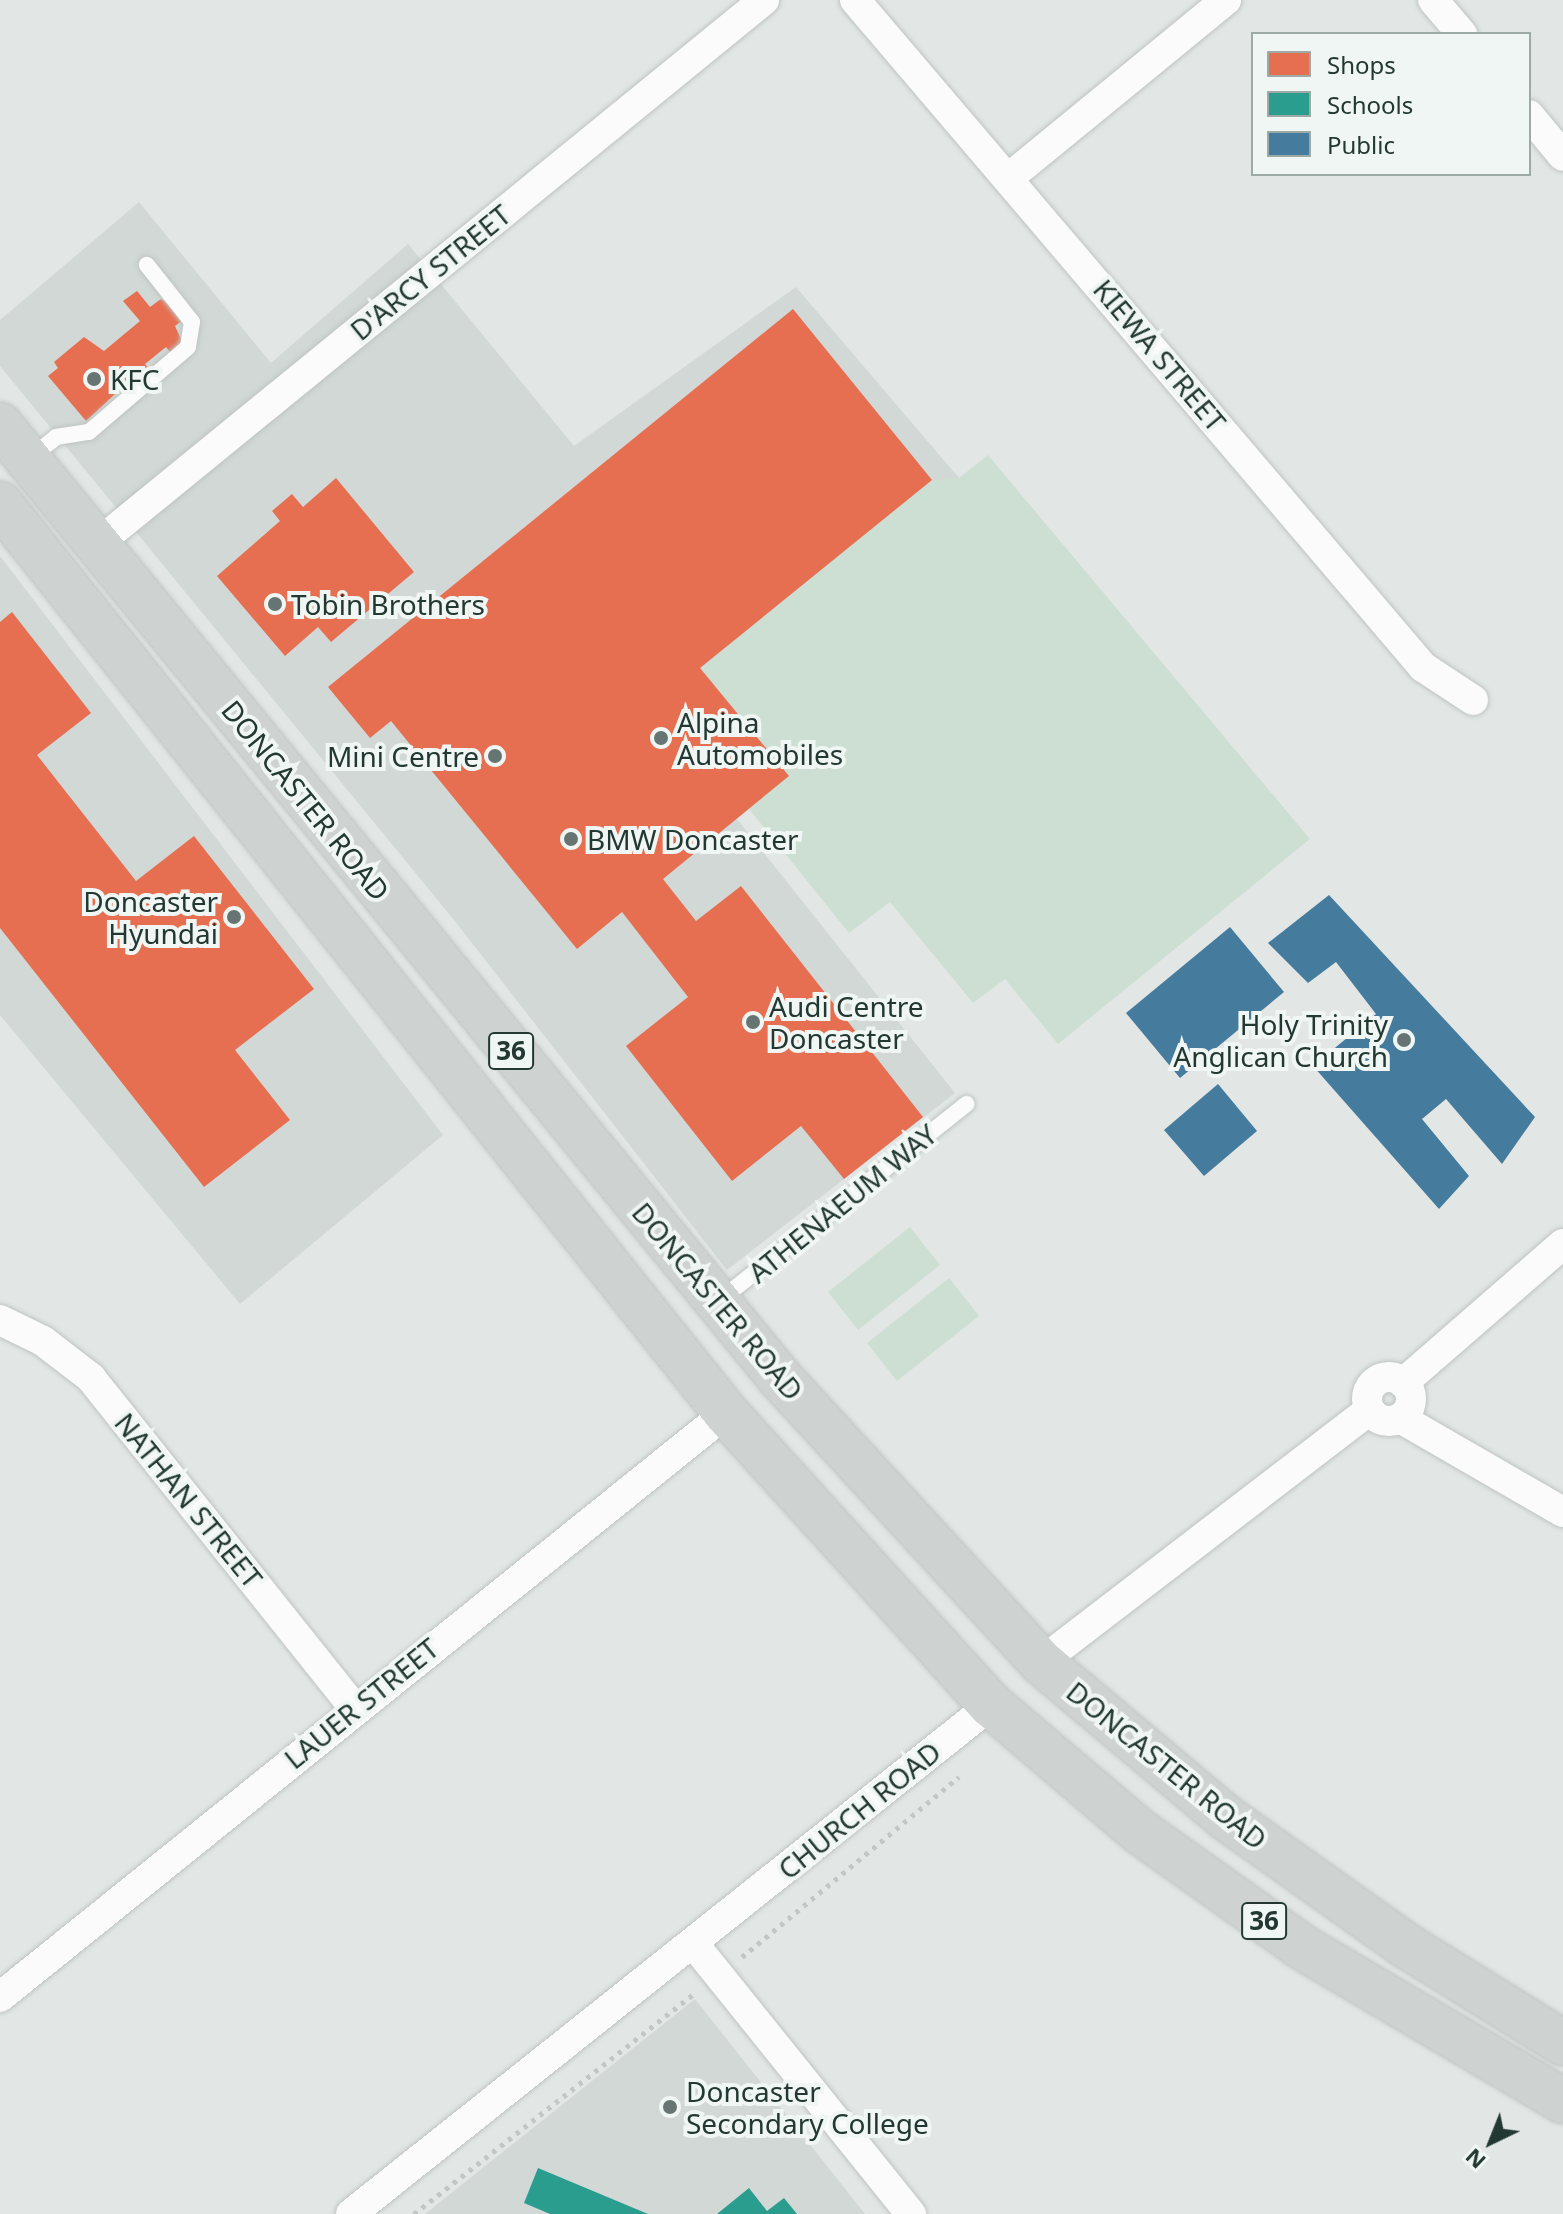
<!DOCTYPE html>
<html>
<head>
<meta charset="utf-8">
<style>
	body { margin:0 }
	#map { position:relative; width:1563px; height:2214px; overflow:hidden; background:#e2e7e5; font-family:"Noto Sans",sans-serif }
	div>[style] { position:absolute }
	.built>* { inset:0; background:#d1d8d5 }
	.green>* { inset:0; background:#cddfd2 }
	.shops>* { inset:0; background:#e76f51 }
	.schools>* { inset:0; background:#2a9d8f }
	.public>* { inset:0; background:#457b9d }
	.path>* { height:5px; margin-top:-2.5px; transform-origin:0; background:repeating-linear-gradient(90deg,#c0c7c5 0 4px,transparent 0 10px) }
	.roads { filter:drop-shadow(0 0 2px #bfc4c2) drop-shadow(0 0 2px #bfc4c2) }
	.lane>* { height:16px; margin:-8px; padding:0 8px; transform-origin:8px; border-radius:8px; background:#fbfbfb }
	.street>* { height:30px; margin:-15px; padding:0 15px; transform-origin:15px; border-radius:15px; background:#fbfbfb }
	.street>.ring { margin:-15px; padding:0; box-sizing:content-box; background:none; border:30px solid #fbfbfb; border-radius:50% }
	.primary>* { height:44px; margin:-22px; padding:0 22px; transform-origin:22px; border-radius:22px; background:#ced3d1 }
	.dots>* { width:22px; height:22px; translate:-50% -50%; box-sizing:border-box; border:4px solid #f0f6f3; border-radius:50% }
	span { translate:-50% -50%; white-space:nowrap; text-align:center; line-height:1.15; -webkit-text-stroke:8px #f0f6f3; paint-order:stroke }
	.shield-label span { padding:2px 6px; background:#f0f6f3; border:2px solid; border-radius:6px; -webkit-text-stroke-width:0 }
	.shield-label { font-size:26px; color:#233832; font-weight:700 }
	.street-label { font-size:28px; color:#233832 }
	.poi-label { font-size:28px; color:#233832 }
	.left { translate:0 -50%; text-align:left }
	.right { translate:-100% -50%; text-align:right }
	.legend { position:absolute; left:1251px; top:32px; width:280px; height:144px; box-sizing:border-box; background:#f0f6f3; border:2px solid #9eaaa6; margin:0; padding:10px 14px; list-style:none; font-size:24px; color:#233832 }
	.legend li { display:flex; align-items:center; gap:16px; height:40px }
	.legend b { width:40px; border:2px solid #9eaaa6 }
	.north { position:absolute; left:1451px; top:2102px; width:80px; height:80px; -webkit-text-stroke:6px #f0f6f3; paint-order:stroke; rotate:223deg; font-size:22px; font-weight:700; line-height:32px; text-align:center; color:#233832 }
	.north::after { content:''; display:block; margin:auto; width:28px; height:36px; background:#233832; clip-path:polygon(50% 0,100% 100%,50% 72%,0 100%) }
</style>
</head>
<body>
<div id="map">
	<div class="built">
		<i style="clip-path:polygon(139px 202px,271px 363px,408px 244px,574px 446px,796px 287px,959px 478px,737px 819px,955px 1093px,727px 1270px,454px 920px,0 366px,0 320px)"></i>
		<i style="clip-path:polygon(0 556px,443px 1135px,240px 1304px,0 1015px)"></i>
		<i style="clip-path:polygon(695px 1999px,865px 2214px,425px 2214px)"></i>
	</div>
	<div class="green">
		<i style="clip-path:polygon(988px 455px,1310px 839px,1058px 1044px,1005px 979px,973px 1003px,890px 902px,849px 933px,749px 809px,788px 776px,700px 669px,932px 480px,959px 478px)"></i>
		<i style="clip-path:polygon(910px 1227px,940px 1265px,858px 1330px,828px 1292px)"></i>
		<i style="clip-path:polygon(949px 1278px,979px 1316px,897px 1381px,867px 1343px)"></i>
	</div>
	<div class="shops">
		<i style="clip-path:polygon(137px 291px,150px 307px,161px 299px,187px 317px,175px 326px,185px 348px,174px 357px,166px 347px,145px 364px,152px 372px,133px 391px,127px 383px,86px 421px,48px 376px,58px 368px,54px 362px,84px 337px,104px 351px,140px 321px,123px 301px)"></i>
		<i style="clip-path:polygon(793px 309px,932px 480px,700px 668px,789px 776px,663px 879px,696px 921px,741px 886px,923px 1117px,844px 1179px,801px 1126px,732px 1181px,626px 1046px,688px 997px,622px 912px,577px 949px,391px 721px,370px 738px,328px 687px)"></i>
		<i style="clip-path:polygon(336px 478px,414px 572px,331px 642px,318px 627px,285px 656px,217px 576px,280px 521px,272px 511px,292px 494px,303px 507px)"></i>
		<i style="clip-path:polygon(12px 612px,91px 713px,37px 755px,136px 881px,194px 836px,314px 989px,235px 1050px,290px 1120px,204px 1187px,0 928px,0 622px)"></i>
	</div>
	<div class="schools">
		<i style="clip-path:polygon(538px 2168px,648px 2214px,550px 2214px,524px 2203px)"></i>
		<i style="clip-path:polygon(749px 2188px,767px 2211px,784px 2198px,797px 2214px,717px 2214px)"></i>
	</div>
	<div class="public">
		<i style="clip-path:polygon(1329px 895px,1535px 1117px,1502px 1164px,1446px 1099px,1422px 1119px,1469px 1176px,1439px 1209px,1313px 1066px,1376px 1014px,1336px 962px,1308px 983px,1268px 943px)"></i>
		<i style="clip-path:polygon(1230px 927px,1284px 992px,1180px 1078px,1126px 1013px)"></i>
		<i style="clip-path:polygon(1218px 1084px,1257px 1131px,1204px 1176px,1164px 1130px)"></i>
	</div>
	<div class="path">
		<i style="left:742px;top:1957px;width:282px;rotate:-39.7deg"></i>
		<i style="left:414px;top:2214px;width:359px;rotate:-38.2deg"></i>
	</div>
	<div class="roads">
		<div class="lane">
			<i style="left:29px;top:459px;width:35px;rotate:-39deg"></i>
			<i style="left:56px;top:437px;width:33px;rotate:-9deg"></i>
			<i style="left:89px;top:432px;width:130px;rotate:-40.6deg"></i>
			<i style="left:188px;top:347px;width:25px;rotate:-81deg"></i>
			<i style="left:192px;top:322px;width:73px;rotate:-128.3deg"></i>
			<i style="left:720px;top:1300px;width:315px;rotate:-38.5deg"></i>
		</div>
		<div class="street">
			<i style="left:855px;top:0;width:876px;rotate:49.58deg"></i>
			<i style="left:1423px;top:667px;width:60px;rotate:33.4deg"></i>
			<i style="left:1433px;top:0;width:45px;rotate:49.5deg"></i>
			<i style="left:1529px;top:115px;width:53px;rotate:50.3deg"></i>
			<i style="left:1011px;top:176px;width:278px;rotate:-39.3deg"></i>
			<i style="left:97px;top:544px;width:861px;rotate:-39.2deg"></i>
			<i style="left:0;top:1320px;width:48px;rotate:26deg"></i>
			<i style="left:43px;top:1341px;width:61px;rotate:37.6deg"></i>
			<i style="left:91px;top:1378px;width:422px;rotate:51.4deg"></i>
			<i class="ring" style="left:1367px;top:1377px;width:14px;height:14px"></i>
			<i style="left:1403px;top:1383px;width:212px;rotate:-41deg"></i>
			<i style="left:1400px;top:1418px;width:188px;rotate:30deg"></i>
			<i style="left:1041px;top:1662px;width:414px;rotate:-37.5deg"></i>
			<i style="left:693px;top:1943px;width:348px;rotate:51.2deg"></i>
			<i style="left:0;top:1997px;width:932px;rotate:-38.81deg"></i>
			<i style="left:351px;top:2214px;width:818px;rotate:-38.5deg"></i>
		</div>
		<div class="primary">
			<i style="left:0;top:425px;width:1232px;rotate:50.7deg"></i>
			<i style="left:780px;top:1378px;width:386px;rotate:47.4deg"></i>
			<i style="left:1041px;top:1662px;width:241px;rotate:40.1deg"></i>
			<i style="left:1225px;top:1817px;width:221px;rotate:35.4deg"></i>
			<i style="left:1405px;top:1945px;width:186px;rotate:31.8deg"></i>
			<i style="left:0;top:504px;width:1163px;rotate:51.39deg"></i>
			<i style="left:726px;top:1413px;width:394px;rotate:47.8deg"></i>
			<i style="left:991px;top:1705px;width:194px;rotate:40.4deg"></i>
			<i style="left:1139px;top:1831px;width:200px;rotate:35.4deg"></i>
			<i style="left:1302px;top:1947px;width:303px;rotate:30.5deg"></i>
		</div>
	</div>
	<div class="dots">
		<i style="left:94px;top:379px;background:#667571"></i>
		<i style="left:275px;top:604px;background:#667571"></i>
		<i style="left:661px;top:738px;background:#667571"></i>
		<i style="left:495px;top:756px;background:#667571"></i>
		<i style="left:571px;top:839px;background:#667571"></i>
		<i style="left:234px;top:917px;background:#667571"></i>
		<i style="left:753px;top:1022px;background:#667571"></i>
		<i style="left:1404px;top:1040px;background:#667571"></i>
		<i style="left:670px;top:2107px;background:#667571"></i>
	</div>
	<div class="shield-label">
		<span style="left:511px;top:1051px">36</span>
		<span style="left:1264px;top:1921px">36</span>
	</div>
	<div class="street-label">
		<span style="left:430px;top:272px;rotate:-39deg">D'ARCY STREET</span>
		<span style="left:1160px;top:355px;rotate:50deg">KIEWA STREET</span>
		<span style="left:306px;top:800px;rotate:51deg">DONCASTER ROAD</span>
		<span style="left:842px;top:1203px;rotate:-39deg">ATHENAEUM WAY</span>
		<span style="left:718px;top:1301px;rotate:50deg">DONCASTER ROAD</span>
		<span style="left:189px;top:1500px;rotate:51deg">NATHAN STREET</span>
		<span style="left:361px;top:1703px;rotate:-39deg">LAUER STREET</span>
		<span style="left:1167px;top:1765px;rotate:39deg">DONCASTER ROAD</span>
		<span style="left:859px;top:1810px;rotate:-39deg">CHURCH ROAD</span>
	</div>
	<div class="poi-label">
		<span class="left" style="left:110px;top:379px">KFC</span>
		<span class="left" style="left:291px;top:604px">Tobin Brothers</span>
		<span class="left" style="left:677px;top:738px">Alpina<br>Automobiles</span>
		<span class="right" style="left:479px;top:756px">Mini Centre</span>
		<span class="left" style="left:587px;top:839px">BMW Doncaster</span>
		<span class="right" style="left:218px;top:917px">Doncaster<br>Hyundai</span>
		<span class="left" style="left:769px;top:1022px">Audi Centre<br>Doncaster</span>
		<span class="right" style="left:1388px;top:1040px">Holy Trinity<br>Anglican Church</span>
		<span class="left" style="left:686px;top:2107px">Doncaster<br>Secondary College</span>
	</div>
	<ul class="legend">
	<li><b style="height:22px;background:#e76f51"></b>Shops</li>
	<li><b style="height:22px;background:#2a9d8f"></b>Schools</li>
	<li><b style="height:22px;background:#457b9d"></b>Public</li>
	</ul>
	<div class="north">N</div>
</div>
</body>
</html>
